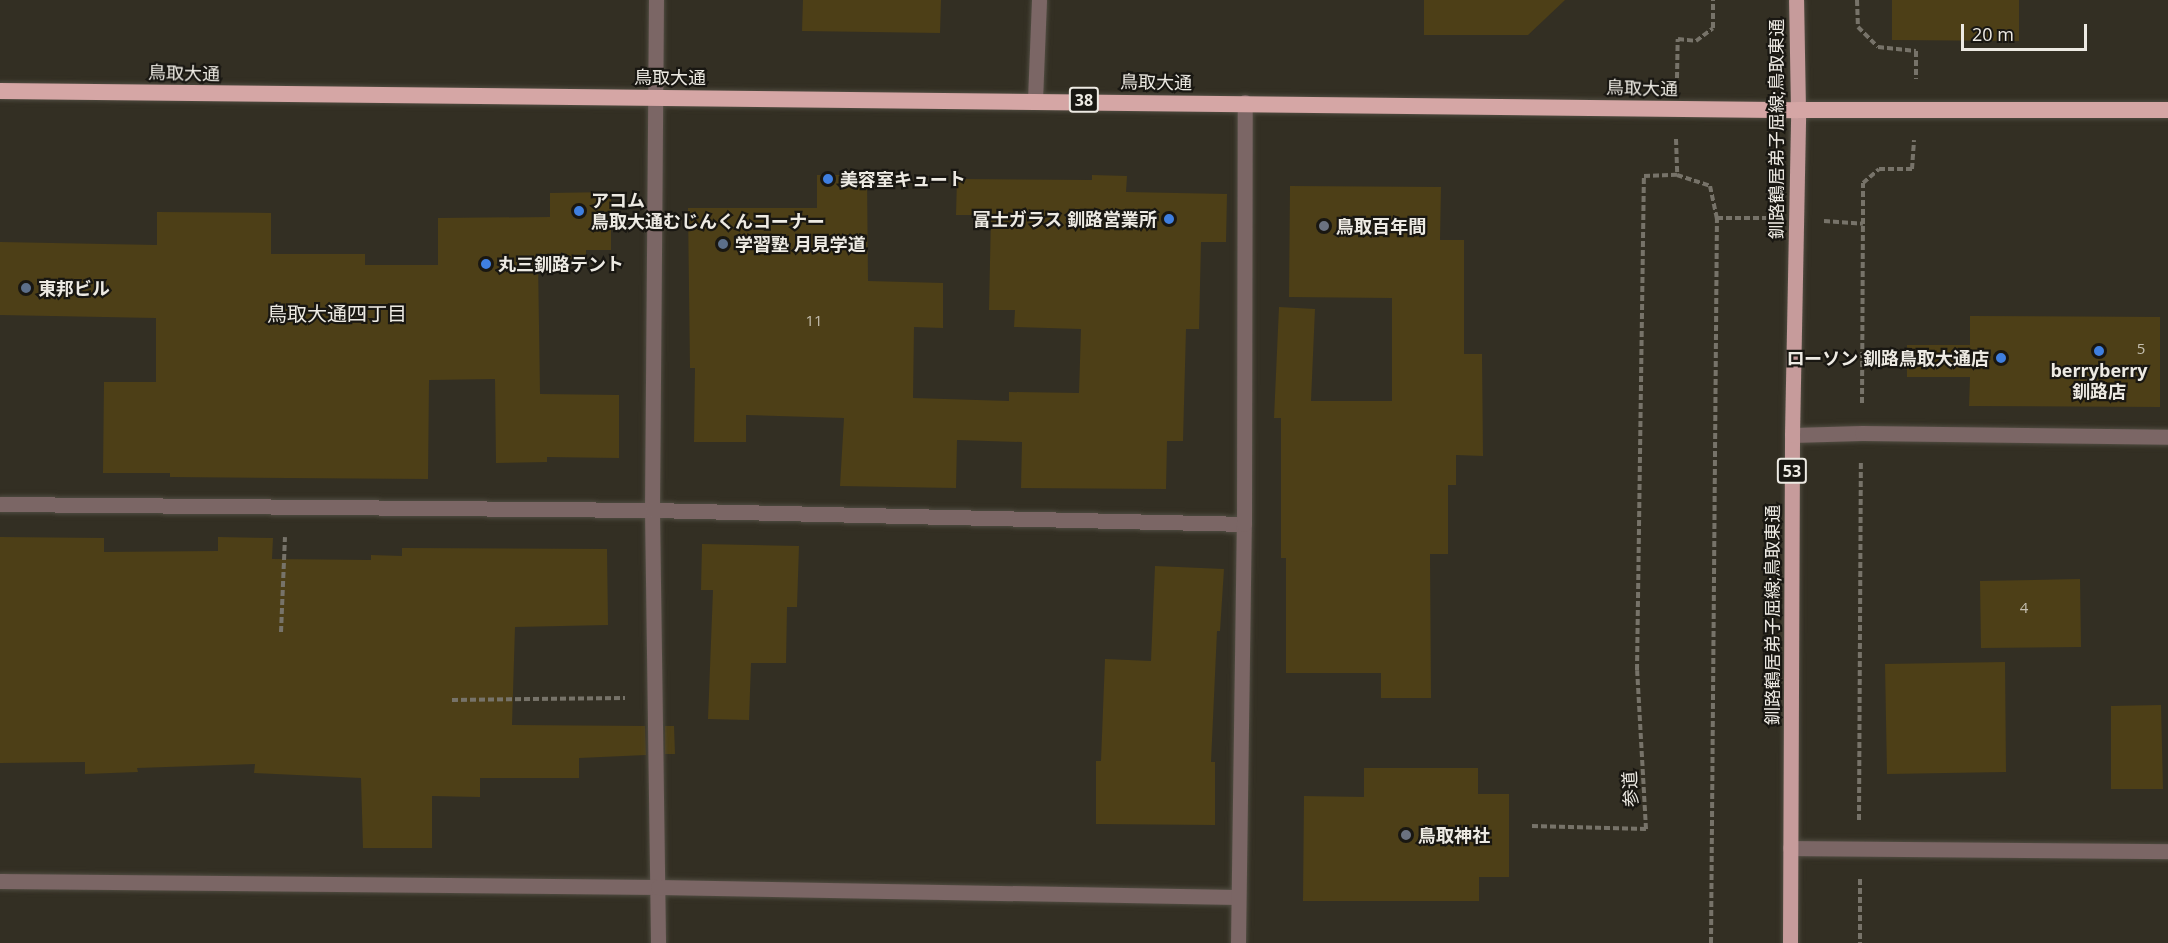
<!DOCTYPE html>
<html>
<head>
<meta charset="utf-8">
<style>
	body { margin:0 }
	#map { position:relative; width:2168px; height:943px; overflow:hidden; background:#332f23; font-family:"Open Sans","Noto Sans JP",sans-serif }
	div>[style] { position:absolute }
	.building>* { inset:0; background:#4d3f17 }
	.path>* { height:4px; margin-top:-2px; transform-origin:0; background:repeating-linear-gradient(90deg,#777369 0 6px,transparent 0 9px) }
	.roads { filter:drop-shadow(0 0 2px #514d42) drop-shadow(0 0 2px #514d42) }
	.minor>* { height:15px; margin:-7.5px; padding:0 7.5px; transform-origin:7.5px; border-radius:7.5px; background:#7b6665 }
	.primary>* { height:15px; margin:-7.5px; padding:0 7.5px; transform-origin:7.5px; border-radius:7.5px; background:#c69b9b }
	.trunk>* { height:16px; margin:-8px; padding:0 8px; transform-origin:8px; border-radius:8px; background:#d5a6a5 }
	.dots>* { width:16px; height:16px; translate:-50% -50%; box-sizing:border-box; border:3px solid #191712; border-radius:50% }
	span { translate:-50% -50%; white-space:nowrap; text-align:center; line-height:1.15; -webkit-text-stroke:4.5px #191712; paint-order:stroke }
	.number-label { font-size:15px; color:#c5bfb0 }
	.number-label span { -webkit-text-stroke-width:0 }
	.shield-label span { padding:2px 4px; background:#191712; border:2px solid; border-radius:4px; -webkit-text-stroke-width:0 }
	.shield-label { font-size:16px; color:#edeae3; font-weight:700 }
	.street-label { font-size:18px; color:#edeae3 }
	.poi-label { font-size:18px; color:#edeae3; font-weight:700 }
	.left { translate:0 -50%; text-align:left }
	.right { translate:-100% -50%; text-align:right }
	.neighbourhood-label { font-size:20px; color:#edeae3 }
	.scale { position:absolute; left:1961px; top:24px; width:126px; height:27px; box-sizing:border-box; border:3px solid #edeae3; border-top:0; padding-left:8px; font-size:18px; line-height:21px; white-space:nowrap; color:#edeae3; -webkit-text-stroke:4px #191712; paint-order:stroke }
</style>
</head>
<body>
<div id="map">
	<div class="building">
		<i style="clip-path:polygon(803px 0,941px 0,940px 33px,802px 31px)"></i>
		<i style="clip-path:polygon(1424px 0,1565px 0,1528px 35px,1424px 35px)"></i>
		<i style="clip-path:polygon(1892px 0,2019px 0,2019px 41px,1892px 40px)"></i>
		<i style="clip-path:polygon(817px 175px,867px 175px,868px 281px,943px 283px,943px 328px,914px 327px,913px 398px,1009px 401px,1009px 392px,1079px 393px,1081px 329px,1014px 327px,1015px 310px,989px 310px,991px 215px,956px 215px,957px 179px,1092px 180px,1092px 175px,1127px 176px,1126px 192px,1227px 194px,1226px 242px,1201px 242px,1199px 329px,1186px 329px,1183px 441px,1167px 441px,1166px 489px,1021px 488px,1022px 442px,957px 440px,956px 488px,840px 486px,844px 418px,746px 415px,746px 442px,694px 442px,695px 368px,690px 368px,688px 208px,817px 208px)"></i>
		<i style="clip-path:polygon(1290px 186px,1441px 187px,1440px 240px,1464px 240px,1464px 354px,1482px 354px,1483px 456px,1456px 455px,1456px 485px,1448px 485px,1448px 554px,1430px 554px,1431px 698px,1381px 698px,1381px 673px,1286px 673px,1286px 558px,1281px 558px,1281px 418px,1274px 418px,1279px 307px,1315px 309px,1311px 401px,1392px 401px,1392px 298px,1289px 297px)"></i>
		<i style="clip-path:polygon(611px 192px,611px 250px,586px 250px,586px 259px,538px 259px,540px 394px,619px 395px,619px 458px,547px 457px,547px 462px,496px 463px,495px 379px,429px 380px,428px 479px,170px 477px,170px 473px,103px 473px,104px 382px,156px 382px,156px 318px,0 315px,0 242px,157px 245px,157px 212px,271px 213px,271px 254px,365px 254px,365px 265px,438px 265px,438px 218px,550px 217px,550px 193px)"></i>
		<i style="clip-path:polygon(1970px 316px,2160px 317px,2160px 407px,1969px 406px,1970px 377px,1907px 377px,1907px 345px,1970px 345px)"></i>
		<i style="clip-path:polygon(0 537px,104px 538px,104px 552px,218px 551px,218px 537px,273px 538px,272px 559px,371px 560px,371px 555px,402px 556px,402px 548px,607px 549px,608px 625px,515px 627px,512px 725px,645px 726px,646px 755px,579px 758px,579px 778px,480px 778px,480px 797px,432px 796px,432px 848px,363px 848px,361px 778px,254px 773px,255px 764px,137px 768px,138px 772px,85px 774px,85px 762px,0 763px)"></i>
		<i style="clip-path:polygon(702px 544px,799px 546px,797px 607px,787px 607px,786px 663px,751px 663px,749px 720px,708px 719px,713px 590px,701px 590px)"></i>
		<i style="clip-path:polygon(1155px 566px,1224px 569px,1220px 631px,1217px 631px,1211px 762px,1215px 762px,1215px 825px,1096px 824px,1096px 761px,1101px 761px,1105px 659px,1151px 661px)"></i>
		<i style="clip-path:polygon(2080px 579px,2081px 647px,1981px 648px,1980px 581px)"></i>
		<i style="clip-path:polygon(2005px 662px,2006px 772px,1887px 774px,1885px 664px)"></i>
		<i style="clip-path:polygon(2161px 705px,2163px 789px,2111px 789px,2111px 706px)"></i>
		<i style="clip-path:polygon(665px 726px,674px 726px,675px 754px,665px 754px)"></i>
		<i style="clip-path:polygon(1364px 768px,1478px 768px,1478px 794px,1509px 794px,1509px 877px,1479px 877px,1479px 901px,1303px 901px,1304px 796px,1364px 797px)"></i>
	</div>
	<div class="path">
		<i style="left:1857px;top:0;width:27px;rotate:88deg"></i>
		<i style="left:1858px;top:27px;width:28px;rotate:45deg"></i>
		<i style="left:1878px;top:47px;width:38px;rotate:6deg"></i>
		<i style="left:1916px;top:51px;width:28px;rotate:90deg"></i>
		<i style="left:1677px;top:78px;width:39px;rotate:-89deg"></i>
		<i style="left:1678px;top:39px;width:18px;rotate:6deg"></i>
		<i style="left:1696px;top:41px;width:21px;rotate:-37deg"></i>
		<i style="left:1713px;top:28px;width:28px;rotate:-90deg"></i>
		<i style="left:1676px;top:139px;width:36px;rotate:88deg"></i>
		<i style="left:1677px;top:175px;width:35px;rotate:18deg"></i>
		<i style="left:1710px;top:186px;width:33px;rotate:78deg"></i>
		<i style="left:1717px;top:218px;width:49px"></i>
		<i style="left:1824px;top:221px;width:39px;rotate:4deg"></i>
		<i style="left:1863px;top:224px;width:41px;rotate:-90deg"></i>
		<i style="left:1863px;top:183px;width:21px;rotate:-41deg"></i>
		<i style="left:1879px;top:169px;width:33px"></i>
		<i style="left:1912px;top:169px;width:29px;rotate:-86deg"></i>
		<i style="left:1862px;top:403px;width:179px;rotate:-89.7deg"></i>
		<i style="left:281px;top:632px;width:95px;rotate:-87.6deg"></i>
		<i style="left:452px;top:700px;width:173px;rotate:-0.7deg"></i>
		<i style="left:1859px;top:820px;width:358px;rotate:-89.7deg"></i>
		<i style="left:1532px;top:826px;width:114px;rotate:1.5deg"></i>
		<i style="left:1646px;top:829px;width:159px;rotate:-93.2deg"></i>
		<i style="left:1637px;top:670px;width:494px;rotate:-89.2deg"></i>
		<i style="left:1644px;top:176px;width:33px;rotate:-2deg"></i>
		<i style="left:1860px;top:879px;width:64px;rotate:90deg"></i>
		<i style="left:1711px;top:943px;width:725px;rotate:-89.53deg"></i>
	</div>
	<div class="roads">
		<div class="minor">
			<i style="left:656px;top:0;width:510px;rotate:90.45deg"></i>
			<i style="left:652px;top:510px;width:433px;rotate:89.2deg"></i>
			<i style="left:1035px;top:100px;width:100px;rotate:-87.7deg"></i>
			<i style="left:1792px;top:435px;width:70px;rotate:-1.6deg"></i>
			<i style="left:1862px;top:433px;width:306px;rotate:0.7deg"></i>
			<i style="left:0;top:504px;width:652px;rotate:0.53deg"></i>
			<i style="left:652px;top:510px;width:592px;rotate:1.35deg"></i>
			<i style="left:1790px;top:848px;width:378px;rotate:0.5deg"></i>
			<i style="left:0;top:881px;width:658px;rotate:0.52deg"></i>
			<i style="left:658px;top:887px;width:579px;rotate:0.99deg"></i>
			<i style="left:1238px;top:943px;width:419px;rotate:-89.2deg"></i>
			<i style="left:1244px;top:524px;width:422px;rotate:-89.9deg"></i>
		</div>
		<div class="primary">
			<i style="left:1790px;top:943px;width:508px;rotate:-89.77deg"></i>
			<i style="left:1792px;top:435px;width:325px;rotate:-88.9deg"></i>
			<i style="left:1798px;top:110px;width:110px;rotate:-91deg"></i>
		</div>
		<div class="trunk">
			<i style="left:0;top:91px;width:1798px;rotate:0.61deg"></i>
			<i style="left:1798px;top:110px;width:370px"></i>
		</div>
	</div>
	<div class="dots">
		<i style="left:828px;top:179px;background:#3f7fe0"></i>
		<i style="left:579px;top:211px;background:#3f7fe0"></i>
		<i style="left:1169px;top:219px;background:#3f7fe0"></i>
		<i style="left:1324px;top:226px;background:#6b7280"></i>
		<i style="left:723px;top:244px;background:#5c6f8a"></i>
		<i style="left:486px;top:264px;background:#3f7fe0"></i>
		<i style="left:26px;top:288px;background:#5c6f8a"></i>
		<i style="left:2099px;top:351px;background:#3f7fe0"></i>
		<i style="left:2001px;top:358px;background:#3f7fe0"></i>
		<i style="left:1406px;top:835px;background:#6b7280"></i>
	</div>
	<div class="number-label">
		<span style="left:814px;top:321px">11</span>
		<span style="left:2141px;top:349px">5</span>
		<span style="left:2024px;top:608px">4</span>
	</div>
	<div class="shield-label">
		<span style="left:1084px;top:100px">38</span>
		<span style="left:1792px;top:471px">53</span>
	</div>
	<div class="street-label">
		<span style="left:184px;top:73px;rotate:1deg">鳥取大通</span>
		<span style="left:670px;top:77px">鳥取大通</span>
		<span style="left:1156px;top:82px;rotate:1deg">鳥取大通</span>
		<span style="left:1642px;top:88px;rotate:1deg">鳥取大通</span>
		<span style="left:1776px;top:129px;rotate:-90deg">釧路鶴居弟子屈線;鳥取東通</span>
		<span style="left:1772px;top:615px;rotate:-90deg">釧路鶴居弟子屈線;鳥取東通</span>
		<span style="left:1630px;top:789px;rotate:-93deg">参道</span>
	</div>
	<div class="poi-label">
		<span class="left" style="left:840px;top:179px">美容室キュート</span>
		<span class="left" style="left:591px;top:211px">アコム<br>鳥取大通むじんくんコーナー</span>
		<span class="right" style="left:1157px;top:219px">富士ガラス 釧路営業所</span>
		<span class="left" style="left:1336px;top:226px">鳥取百年間</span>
		<span class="left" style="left:735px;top:244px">学習塾 月見学道</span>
		<span class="left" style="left:498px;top:264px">丸三釧路テント</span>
		<span class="left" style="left:38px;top:288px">東邦ビル</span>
		<span class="right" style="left:1989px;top:358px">ローソン 釧路鳥取大通店</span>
		<span style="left:2099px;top:381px">berryberry<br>釧路店</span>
		<span class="left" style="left:1418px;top:835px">鳥取神社</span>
	</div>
	<div class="neighbourhood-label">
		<span style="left:337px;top:313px">鳥取大通四丁目</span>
	</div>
	<div class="scale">20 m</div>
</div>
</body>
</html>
